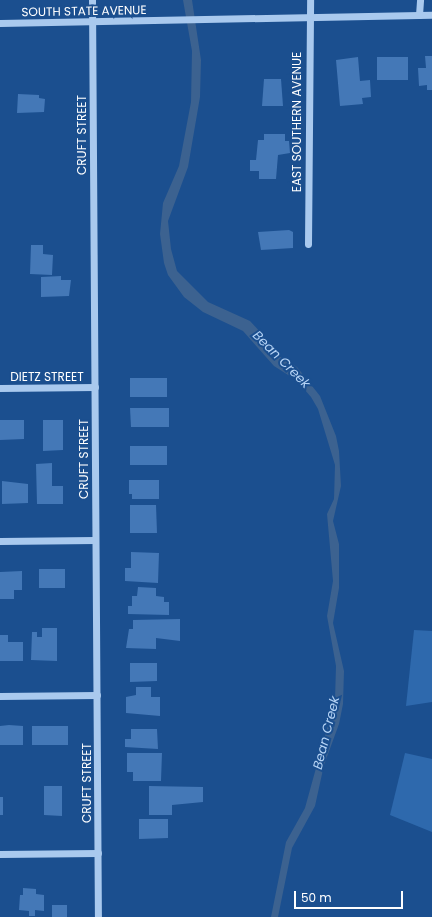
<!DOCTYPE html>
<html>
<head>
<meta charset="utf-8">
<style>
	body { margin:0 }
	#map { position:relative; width:432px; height:917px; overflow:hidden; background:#1b4f8f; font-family:Poppins,sans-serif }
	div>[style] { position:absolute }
	.green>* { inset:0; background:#2e69ad }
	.water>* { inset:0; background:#3c6290 }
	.building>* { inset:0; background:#4478b7 }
	.minor>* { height:7px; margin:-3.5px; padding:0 3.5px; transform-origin:3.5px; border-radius:3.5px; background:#a9c9ee }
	span { translate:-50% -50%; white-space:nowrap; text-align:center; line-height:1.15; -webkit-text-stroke:4px #1b4f8f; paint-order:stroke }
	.street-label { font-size:12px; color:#fff }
	.water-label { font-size:13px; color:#b5d3f5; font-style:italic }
	.scale { position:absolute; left:294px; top:891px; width:109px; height:18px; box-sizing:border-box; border:2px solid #fff; border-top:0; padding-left:5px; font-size:12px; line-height:14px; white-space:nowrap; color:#fff; -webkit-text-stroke:3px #1b4f8f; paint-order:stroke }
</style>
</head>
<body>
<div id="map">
	<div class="green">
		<i style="clip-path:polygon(414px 630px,432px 631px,432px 702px,406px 706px)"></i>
		<i style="clip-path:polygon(405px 753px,432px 759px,432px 832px,390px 815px)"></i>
	</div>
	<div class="water">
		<i style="clip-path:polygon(183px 0,192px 0,201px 60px,200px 97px,188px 167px,168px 221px,171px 249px,177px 271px,208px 302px,250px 321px,272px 345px,277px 355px,297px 367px,320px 396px,336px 436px,339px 451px,341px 486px,333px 521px,339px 544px,339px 588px,333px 623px,344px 671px,343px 704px,339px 724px,324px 765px,315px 806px,292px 848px,278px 917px,271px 917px,286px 842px,305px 808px,335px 699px,336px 666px,327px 616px,333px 581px,327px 514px,334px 499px,335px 465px,318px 409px,311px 397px,296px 380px,274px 366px,243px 331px,203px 312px,184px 297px,168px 275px,164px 263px,160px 234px,163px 203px,179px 166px,191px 102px,192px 51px)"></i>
	</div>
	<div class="building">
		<i style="clip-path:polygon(425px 56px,432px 56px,432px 90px,427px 90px,427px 85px,419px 86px,418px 68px,426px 68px)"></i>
		<i style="clip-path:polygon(358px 57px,360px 81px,370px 80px,371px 97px,362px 98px,363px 104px,340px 106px,336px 60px)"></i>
		<i style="clip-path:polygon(377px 57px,408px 57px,408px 80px,377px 80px)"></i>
		<i style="clip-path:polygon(264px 79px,281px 79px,283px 106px,262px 106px)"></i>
		<i style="clip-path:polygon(18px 94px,39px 95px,39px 98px,45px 99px,44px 112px,17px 113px)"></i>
		<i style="clip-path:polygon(264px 134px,285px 134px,285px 141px,289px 141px,290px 153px,278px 155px,276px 179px,259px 179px,259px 171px,250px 171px,250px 160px,256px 160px,258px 140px,264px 140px)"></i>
		<i style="clip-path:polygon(289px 230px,293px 232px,293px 248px,261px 250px,258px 232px)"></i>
		<i style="clip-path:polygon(31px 245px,43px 245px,43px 254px,53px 255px,52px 275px,30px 274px)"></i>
		<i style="clip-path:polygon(61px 276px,61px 280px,71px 280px,69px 296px,41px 297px,41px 277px)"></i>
		<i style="clip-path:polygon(130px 378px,167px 378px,167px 397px,130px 397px)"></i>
		<i style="clip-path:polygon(130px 408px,169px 408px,169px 427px,131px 427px)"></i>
		<i style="clip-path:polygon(0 420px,24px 420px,24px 439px,0 440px)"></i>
		<i style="clip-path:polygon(43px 420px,63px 420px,63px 450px,43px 451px)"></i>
		<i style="clip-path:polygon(130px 446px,167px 446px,167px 465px,130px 465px)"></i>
		<i style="clip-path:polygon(52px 463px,52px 486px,63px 486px,63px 504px,37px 504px,36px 464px)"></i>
		<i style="clip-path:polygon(129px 480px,159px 480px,159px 499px,132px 499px,132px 494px,129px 494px)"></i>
		<i style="clip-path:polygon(2px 481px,28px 484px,28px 503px,2px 504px)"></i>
		<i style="clip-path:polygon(130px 505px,156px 505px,157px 533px,130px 533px)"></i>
		<i style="clip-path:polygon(131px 552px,159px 553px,158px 583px,125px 581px,125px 568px,131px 568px)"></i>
		<i style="clip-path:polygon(39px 569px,65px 569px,65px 588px,39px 588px)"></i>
		<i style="clip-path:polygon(22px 571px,22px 590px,14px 590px,14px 599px,0 599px,0 572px)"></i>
		<i style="clip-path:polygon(138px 587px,156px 588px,156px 596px,164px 597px,164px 602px,169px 602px,169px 615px,128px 614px,128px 606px,132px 606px,132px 596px,137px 596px)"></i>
		<i style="clip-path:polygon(180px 619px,180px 641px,156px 638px,156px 649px,126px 648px,129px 629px,133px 629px,133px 620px)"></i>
		<i style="clip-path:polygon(42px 628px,57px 628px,57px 661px,31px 660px,32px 632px,37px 632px,37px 637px,42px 637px)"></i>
		<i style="clip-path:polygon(0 635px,8px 635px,8px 642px,23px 642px,23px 661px,0 661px)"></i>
		<i style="clip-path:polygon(130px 663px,157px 663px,157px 681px,130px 682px)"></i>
		<i style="clip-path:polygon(136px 687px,151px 687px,151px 697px,160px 697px,160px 716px,126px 713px,126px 697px,136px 695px)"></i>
		<i style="clip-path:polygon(9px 725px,23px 726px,23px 745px,0 745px,0 726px)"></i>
		<i style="clip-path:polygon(32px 726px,68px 726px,68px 745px,32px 745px)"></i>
		<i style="clip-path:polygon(131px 729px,157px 729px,158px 749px,125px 747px,125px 739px,131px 739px)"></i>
		<i style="clip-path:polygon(127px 753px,162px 753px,161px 781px,133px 781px,133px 772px,127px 772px)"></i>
		<i style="clip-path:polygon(44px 786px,62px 786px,62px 816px,44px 815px)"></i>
		<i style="clip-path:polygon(149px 786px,203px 787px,203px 802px,172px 805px,172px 815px,149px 815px)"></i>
		<i style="clip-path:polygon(0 797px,3px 797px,3px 815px,0 815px)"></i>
		<i style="clip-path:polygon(139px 819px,168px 819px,168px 838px,139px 839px)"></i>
		<i style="clip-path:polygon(23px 888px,36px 889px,36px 894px,44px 895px,44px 911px,35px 910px,35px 916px,29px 916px,29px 911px,19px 910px,20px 895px,23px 895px)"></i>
		<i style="clip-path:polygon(52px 905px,67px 905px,67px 917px,52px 917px)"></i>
	</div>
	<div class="minor">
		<i style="left:92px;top:0;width:917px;rotate:89.63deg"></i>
		<i style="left:419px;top:15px;width:15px;rotate:-86deg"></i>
		<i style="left:0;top:23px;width:432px;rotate:-1.1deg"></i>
		<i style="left:308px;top:244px;width:244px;rotate:-89.5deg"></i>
		<i style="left:0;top:388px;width:95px;rotate:-0.6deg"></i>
		<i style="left:0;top:541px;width:95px;rotate:-0.6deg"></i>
		<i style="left:0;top:696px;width:97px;rotate:-0.6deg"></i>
		<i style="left:0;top:854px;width:98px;rotate:-0.6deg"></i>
	</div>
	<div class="street-label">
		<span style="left:84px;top:11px;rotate:-1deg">SOUTH STATE AVENUE</span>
		<span style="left:297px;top:122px;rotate:-90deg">EAST SOUTHERN AVENUE</span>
		<span style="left:82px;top:135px;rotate:-90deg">CRUFT STREET</span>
		<span style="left:47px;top:377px">DIETZ STREET</span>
		<span style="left:84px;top:459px;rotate:-90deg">CRUFT STREET</span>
		<span style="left:87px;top:783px;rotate:-90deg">CRUFT STREET</span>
	</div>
	<div class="water-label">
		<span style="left:281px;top:360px;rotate:45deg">Bean Creek</span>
		<span style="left:327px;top:733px;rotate:-76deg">Bean Creek</span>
	</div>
	<div class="scale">50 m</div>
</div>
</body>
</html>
